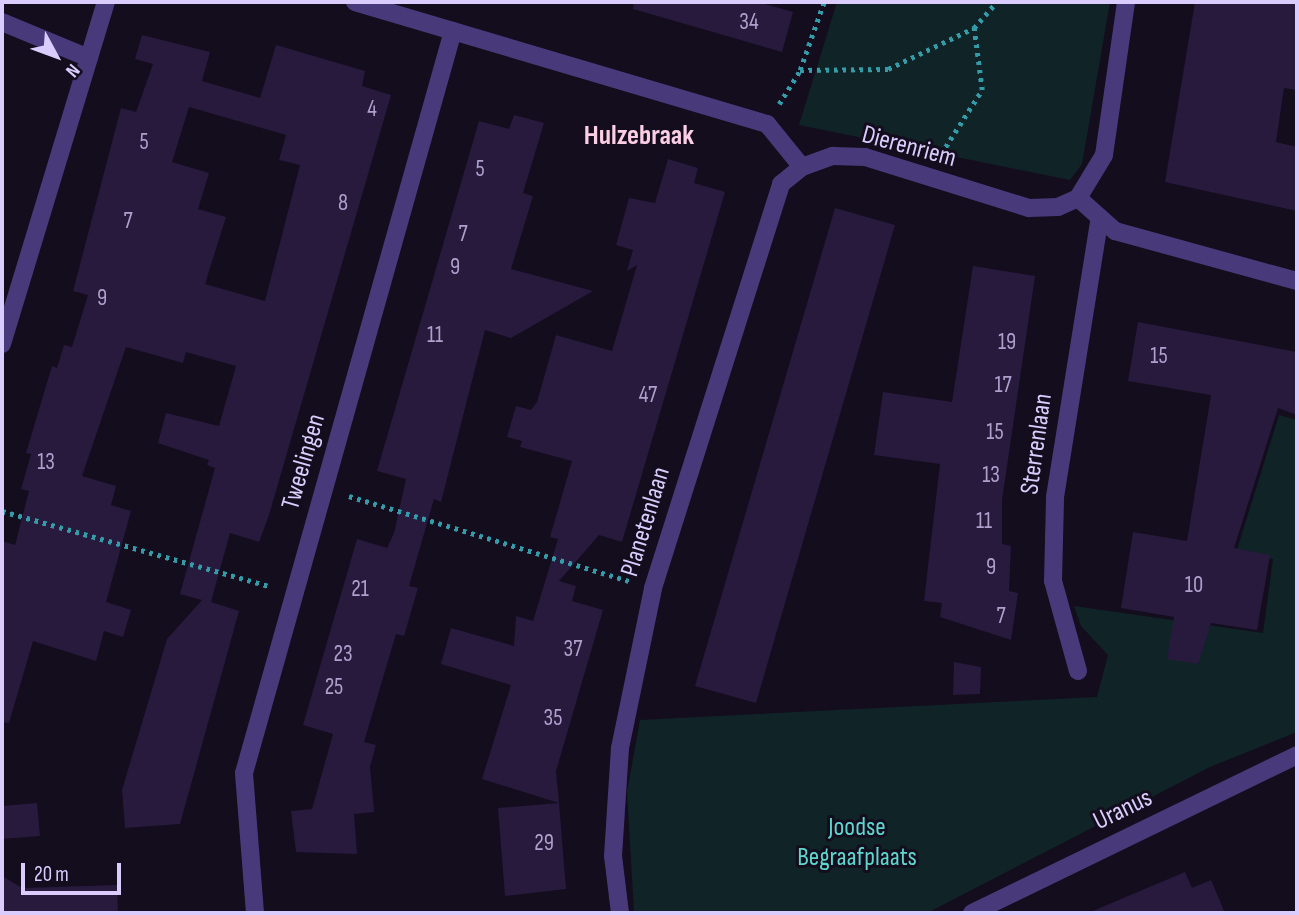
<!DOCTYPE html>
<html>
<head>
<meta charset="utf-8">
<style>
	body { margin:0 }
	#map { position:relative; width:1299px; height:915px; overflow:hidden; background:#130d1e; font-family:"Sofia Sans Condensed",sans-serif }
	div>[style] { position:absolute }
	.green>* { inset:0; background:#102427 }
	.building>* { inset:0; background:#271a3d }
	.path>* { height:4.5px; margin-top:-2.25px; transform-origin:0; background:repeating-linear-gradient(90deg,#349ca9 0 3.5px,transparent 0 8.5px) }
	.minor>* { height:18px; margin:-9px; padding:0 9px; transform-origin:9px; border-radius:9px; background:#483a7a }
	span { translate:-50% -50%; white-space:nowrap; text-align:center; line-height:1.15; -webkit-text-stroke:6px #130d1e; paint-order:stroke }
	.number-label { font-size:23px; color:#ada0cc }
	.number-label span { -webkit-text-stroke-width:0 }
	.street-label { font-size:26px; color:#daccfc }
	.park-label { font-size:26px; color:#5dd7ce }
	.neighbourhood-label { font-size:28px; color:#fccee4; font-weight:700 }
	.frame { position:absolute; inset:0; border:4px solid #daccfc; pointer-events:none }
	.north { position:absolute; left:21px; top:21px; width:70px; height:70px; -webkit-text-stroke:5px #130d1e; paint-order:stroke; rotate:131deg; font-size:19px; font-weight:700; line-height:28px; text-align:center; color:#daccfc }
	.north::after { content:''; display:block; margin:auto; width:24px; height:32px; background:#daccfc; clip-path:polygon(50% 0,100% 100%,50% 72%,0 100%) }
	.scale { position:absolute; left:21px; top:863px; width:100px; height:32px; box-sizing:border-box; border:4px solid #daccfc; border-top:0; padding-left:9px; font-size:21px; line-height:24px; white-space:nowrap; color:#daccfc; -webkit-text-stroke:5px #130d1e; paint-order:stroke }
</style>
</head>
<body>
<div id="map">
	<div class="green">
		<i style="clip-path:polygon(837px 2px,1110px 2px,1082px 164px,1070px 180px,799px 125px)"></i>
		<i style="clip-path:polygon(1279px 415px,1297px 420px,1297px 732px,1210px 767px,927px 913px,634px 913px,627px 792px,640px 720px,1097px 697px,1108px 655px,1081px 626px,1074px 606px,1263px 633px,1273px 559px,1236px 553px)"></i>
	</div>
	<div class="building">
		<i style="clip-path:polygon(634px 2px,758px 2px,793px 12px,782px 52px,633px 9px)"></i>
		<i style="clip-path:polygon(1195px 2px,1297px 2px,1297px 90px,1284px 88px,1276px 142px,1297px 147px,1297px 211px,1165px 182px)"></i>
		<i style="clip-path:polygon(evenodd,142px 35px,210px 52px,202px 81px,260px 98px,276px 45px,365px 71px,362px 86px,391px 95px,269px 515px,259px 542px,230px 533px,211px 602px,239px 611px,180px 824px,125px 828px,122px 790px,167px 639px,202px 600px,180px 594px,215px 468px,207px 465px,209px 460px,158px 443px,166px 413px,219px 426px,236px 366px,186px 352px,183px 363px,126px 347px,82px 476px,116px 486px,111px 505px,131px 511px,106px 602px,131px 610px,123px 637px,104px 631px,96px 661px,33px 641px,9px 723px,2px 722px,2px 541px,15px 545px,29px 491px,21px 489px,31px 454px,26px 453px,52px 366px,57px 368px,64px 345px,72px 347px,88px 295px,73px 291px,121px 108px,136px 112px,153px 64px,135px 59px,142px 35px,189px 107px,286px 135px,279px 160px,300px 165px,265px 301px,205px 284px,226px 217px,198px 209px,209px 173px,172px 162px,189px 107px)"></i>
		<i style="clip-path:polygon(514px 115px,544px 123px,523px 193px,533px 196px,511px 269px,593px 291px,511px 338px,485px 330px,441px 502px,434px 499px,409px 586px,418px 588px,404px 636px,396px 634px,364px 742px,376px 745px,370px 767px,374px 812px,354px 814px,357px 854px,296px 852px,291px 811px,312px 809px,333px 734px,303px 725px,357px 539px,387px 548px,394px 533px,406px 479px,377px 471px,479px 121px,509px 129px)"></i>
		<i style="clip-path:polygon(668px 159px,698px 168px,694px 183px,725px 192px,622px 542px,599px 535px,559px 581px,576px 586px,572px 601px,603px 610px,556px 771px,559px 803px,482px 779px,511px 685px,441px 664px,451px 628px,514px 646px,516px 616px,533px 621px,558px 539px,550px 537px,572px 461px,520px 447px,522px 441px,507px 437px,516px 406px,531px 410px,537px 402px,556px 335px,612px 351px,637px 265px,627px 271px,633px 250px,616px 245px,629px 198px,655px 203px)"></i>
		<i style="clip-path:polygon(835px 208px,895px 225px,756px 703px,695px 686px)"></i>
		<i style="clip-path:polygon(973px 266px,1035px 276px,1002px 500px,1002px 544px,1011px 546px,1009px 591px,1018px 593px,1011px 640px,940px 617px,942px 603px,924px 601px,940px 464px,874px 455px,883px 392px,952px 402px)"></i>
		<i style="clip-path:polygon(1138px 322px,1297px 352px,1297px 415px,1278px 408px,1234px 548px,1270px 555px,1257px 630px,1211px 623px,1198px 664px,1167px 659px,1174px 617px,1121px 608px,1133px 532px,1187px 541px,1211px 395px,1128px 381px)"></i>
		<i style="clip-path:polygon(954px 662px,981px 667px,980px 694px,953px 695px)"></i>
		<i style="clip-path:polygon(37px 803px,40px 836px,2px 839px,2px 806px)"></i>
		<i style="clip-path:polygon(559px 803px,566px 889px,505px 896px,498px 808px)"></i>
		<i style="clip-path:polygon(1185px 872px,1192px 888px,1211px 880px,1225px 913px,1088px 913px)"></i>
		<i style="clip-path:polygon(2px 876px,22px 888px,117px 885px,118px 913px,2px 913px)"></i>
	</div>
	<div class="path">
		<i style="left:800px;top:70px;width:72px;rotate:-70.6deg"></i>
		<i style="left:779px;top:104px;width:40px;rotate:-58deg"></i>
		<i style="left:800px;top:70px;width:88px;rotate:-0.7deg"></i>
		<i style="left:888px;top:69px;width:95px;rotate:-25.5deg"></i>
		<i style="left:941px;top:154px;width:76px;rotate:-57.4deg"></i>
		<i style="left:982px;top:90px;width:63px;rotate:-97.4deg"></i>
		<i style="left:974px;top:28px;width:35px;rotate:-49deg"></i>
		<i style="left:349px;top:496px;width:293px;rotate:16.9deg"></i>
		<i style="left:2px;top:511px;width:280px;rotate:15.7deg"></i>
	</div>
	<div class="minor">
		<i style="left:355px;top:2px;width:430px;rotate:16.5deg"></i>
		<i style="left:767px;top:124px;width:55px;rotate:50.9deg"></i>
		<i style="left:2px;top:22px;width:94px;rotate:22.5deg"></i>
		<i style="left:1078px;top:198px;width:50px;rotate:41.7deg"></i>
		<i style="left:1115px;top:231px;width:189px;rotate:15.4deg"></i>
		<i style="left:2px;top:344px;width:357px;rotate:-73.1deg"></i>
		<i style="left:1078px;top:671px;width:93px;rotate:-105.5deg"></i>
		<i style="left:1053px;top:581px;width:84px;rotate:-88.6deg"></i>
		<i style="left:1055px;top:497px;width:278px;rotate:-80.9deg"></i>
		<i style="left:255px;top:913px;width:140px;rotate:-94.5deg"></i>
		<i style="left:244px;top:773px;width:771px;rotate:-74.27deg"></i>
		<i style="left:620px;top:913px;width:57px;rotate:-97deg"></i>
		<i style="left:613px;top:856px;width:108px;rotate:-86.3deg"></i>
		<i style="left:620px;top:748px;width:163px;rotate:-78.3deg"></i>
		<i style="left:653px;top:588px;width:424px;rotate:-72.4deg"></i>
		<i style="left:781px;top:184px;width:27px;rotate:-39deg"></i>
		<i style="left:802px;top:167px;width:33px;rotate:-20deg"></i>
		<i style="left:833px;top:156px;width:32px;rotate:2deg"></i>
		<i style="left:865px;top:157px;width:172px;rotate:17.3deg"></i>
		<i style="left:1029px;top:208px;width:29px;rotate:-2deg"></i>
		<i style="left:1058px;top:207px;width:22px;rotate:-24deg"></i>
		<i style="left:1078px;top:198px;width:50px;rotate:-58.8deg"></i>
		<i style="left:1104px;top:155px;width:155px;rotate:-81.8deg"></i>
		<i style="left:972px;top:913px;width:361px;rotate:-25.9deg"></i>
	</div>
	<div class="number-label">
		<span style="left:749px;top:22px">34</span>
		<span style="left:372px;top:109px">4</span>
		<span style="left:144px;top:142px">5</span>
		<span style="left:480px;top:169px">5</span>
		<span style="left:343px;top:203px">8</span>
		<span style="left:128px;top:221px">7</span>
		<span style="left:463px;top:234px">7</span>
		<span style="left:455px;top:267px">9</span>
		<span style="left:102px;top:298px">9</span>
		<span style="left:435px;top:335px">11</span>
		<span style="left:1007px;top:342px">19</span>
		<span style="left:1159px;top:356px">15</span>
		<span style="left:1003px;top:385px">17</span>
		<span style="left:648px;top:395px">47</span>
		<span style="left:995px;top:432px">15</span>
		<span style="left:46px;top:462px">13</span>
		<span style="left:991px;top:475px">13</span>
		<span style="left:984px;top:521px">11</span>
		<span style="left:991px;top:567px">9</span>
		<span style="left:1194px;top:585px">10</span>
		<span style="left:360px;top:589px">21</span>
		<span style="left:1001px;top:616px">7</span>
		<span style="left:573px;top:649px">37</span>
		<span style="left:343px;top:654px">23</span>
		<span style="left:334px;top:687px">25</span>
		<span style="left:553px;top:718px">35</span>
		<span style="left:544px;top:843px">29</span>
	</div>
	<div class="street-label">
		<span style="left:909px;top:147px;rotate:15deg">Dierenriem</span>
		<span style="left:1037px;top:444px;rotate:-82deg">Sterrenlaan</span>
		<span style="left:304px;top:462px;rotate:-74deg">Tweelingen</span>
		<span style="left:646px;top:522px;rotate:-73deg">Planetenlaan</span>
		<span style="left:1123px;top:810px;rotate:-26deg">Uranus</span>
	</div>
	<div class="park-label">
		<span style="left:857px;top:843px">Joodse<br>Begraafplaats</span>
	</div>
	<div class="neighbourhood-label">
		<span style="left:639px;top:136px">Hulzebraak</span>
	</div>
	<div class="frame"></div>
	<div class="north">N</div>
	<div class="scale">20 m</div>
</div>
</body>
</html>
